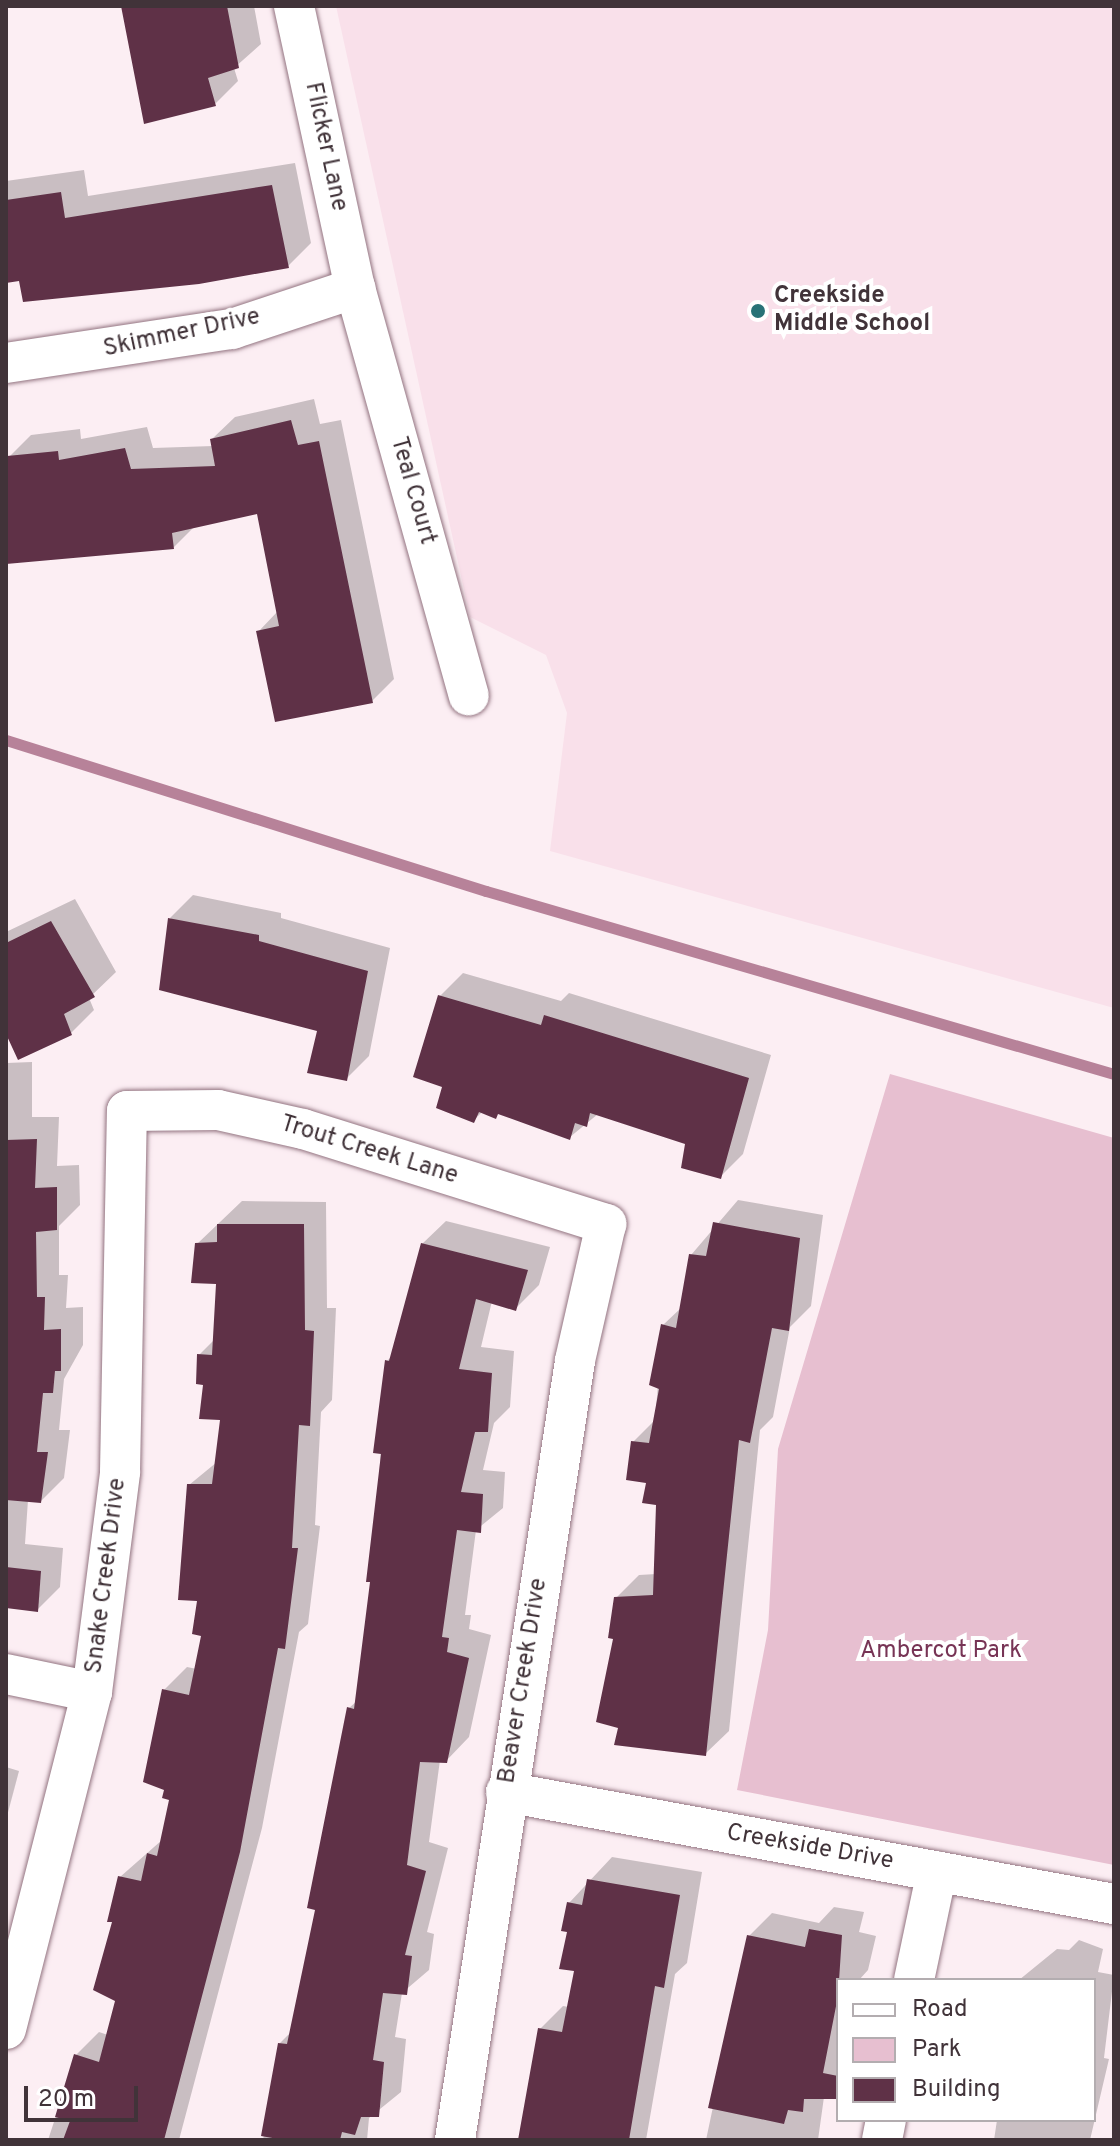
<!DOCTYPE html>
<html>
<head>
<meta charset="utf-8">
<style>
	body { margin:0 }
	#map { position:relative; width:1120px; height:2146px; overflow:hidden; background:#fceef3; font-family:Overpass,sans-serif }
	div>[style] { position:absolute }
	.built>* { inset:0; background:#f9e0ea }
	.green>* { inset:0; background:#e7bfd0 }
	.shadow>* { inset:0; background:#0003 }
	.stream>* { height:11px; margin:-5.5px; padding:0 5.5px; transform-origin:5.5px; border-radius:5.5px; background:#b78299 }
	.building>* { inset:0; background:#5f3147 }
	.roads { filter:drop-shadow(0 0 2px #937481) drop-shadow(0 0 2px #937481) }
	.minor>* { height:40px; margin:-20px; padding:0 20px; transform-origin:20px; border-radius:20px; background:#fff }
	.dots>* { width:22px; height:22px; translate:-50% -50%; box-sizing:border-box; border:4px solid #fff; border-radius:50% }
	span { translate:-50% -50%; white-space:nowrap; text-align:center; line-height:1.15; -webkit-text-stroke:8px #fff; paint-order:stroke }
	.street-label { font-size:24px; color:#413339 }
	.poi-label { font-size:24px; color:#413339; font-weight:700 }
	.left { translate:0 -50%; text-align:left }
	.park-label { font-size:24px; color:#773455 }
	.frame { position:absolute; inset:0; border:8px solid #413339; pointer-events:none }
	.legend { position:absolute; left:836px; top:1978px; width:260px; height:144px; box-sizing:border-box; background:#fff; border:2px solid #b3adb0; margin:0; padding:10px 14px; list-style:none; font-size:24px; color:#413339 }
	.legend li { display:flex; align-items:center; gap:16px; height:40px }
	.legend b { width:40px; border:2px solid #b3adb0 }
	.scale { position:absolute; left:24px; top:2086px; width:114px; height:36px; box-sizing:border-box; border:4px solid #413339; border-top:0; padding-left:10px; font-size:24px; line-height:28px; white-space:nowrap; color:#413339; -webkit-text-stroke:6px #fff; paint-order:stroke }
</style>
</head>
<body>
<div id="map">
	<div class="built">
		<i style="clip-path:polygon(336px 6px,1114px 6px,1114px 1008px,550px 851px,567px 713px,546px 655px,470px 617px)"></i>
	</div>
	<div class="green">
		<i style="clip-path:polygon(890px 1074px,1114px 1138px,1114px 1865px,737px 1790px,768px 1630px,778px 1449px)"></i>
	</div>
	<div class="shadow">
		<i style="clip-path:polygon(124px 6px,254px 6px,261px 44px,234px 68px,238px 81px,215px 104px)"></i>
		<i style="clip-path:polygon(295px 163px,311px 243px,288px 266px,6px 281px,6px 181px,84px 170px,88px 196px)"></i>
		<i style="clip-path:polygon(314px 399px,320px 424px,341px 420px,394px 679px,372px 701px,258px 632px,278px 611px,259px 511px,195px 526px,174px 547px,6px 562px,9px 457px,31px 435px,80px 429px,81px 439px,147px 427px,153px 448px,213px 446px,212px 439px,235px 417px)"></i>
		<i style="clip-path:polygon(193px 895px,281px 913px,281px 918px,390px 948px,369px 1056px,346px 1079px,319px 1030px,170px 918px)"></i>
		<i style="clip-path:polygon(75px 899px,116px 972px,89px 998px,94px 1010px,71px 1033px,6px 1031px,6px 932px)"></i>
		<i style="clip-path:polygon(463px 973px,561px 1001px,569px 993px,771px 1055px,743px 1154px,720px 1177px,688px 1143px,598px 1114px,570px 1137px,499px 1113px,483px 1111px,474px 1120px,445px 1086px,440px 996px)"></i>
		<i style="clip-path:polygon(32px 1062px,32px 1117px,59px 1117px,57px 1166px,79px 1165px,80px 1205px,59px 1226px,59px 1275px,68px 1275px,66px 1308px,83px 1307px,83px 1345px,64px 1379px,59px 1430px,70px 1430px,64px 1478px,41px 1501px,28px 1500px,25px 1544px,63px 1548px,60px 1587px,37px 1610px,6px 1607px,6px 1063px)"></i>
		<i style="clip-path:polygon(738px 1200px,823px 1215px,811px 1306px,790px 1327px,773px 1417px,760px 1430px,729px 1731px,705px 1754px,620px 1726px,616px 1598px,639px 1575px,656px 1574px,658px 1503px,633px 1442px,655px 1420px,663px 1325px,682px 1307px,691px 1255px)"></i>
		<i style="clip-path:polygon(242px 1201px,326px 1202px,327px 1308px,336px 1308px,332px 1400px,321px 1412px,315px 1525px,320px 1526px,308px 1624px,299px 1632px,262px 1828px,179px 2140px,48px 2140px,76px 2055px,99px 2032px,108px 2035px,117px 2000px,115px 1920px,120px 1877px,162px 1840px,171px 1799px,164px 1690px,187px 1667px,197px 1669px,204px 1634px,189px 1485px,217px 1462px,223px 1418px,199px 1355px,215px 1339px,218px 1282px,197px 1244px)"></i>
		<i style="clip-path:polygon(446px 1221px,550px 1247px,539px 1285px,516px 1308px,492px 1301px,481px 1347px,514px 1351px,510px 1407px,494px 1423px,483px 1470px,505px 1472px,503px 1508px,476px 1530px,465px 1615px,471px 1615px,469px 1629px,491px 1635px,469px 1737px,446px 1761px,440px 1760px,429px 1842px,448px 1848px,427px 1932px,434px 1934px,429px 1970px,402px 1993px,395px 2037px,406px 2039px,401px 2092px,369px 2118px,367px 2140px,263px 2140px,280px 2043px,291px 2032px,317px 1908px,349px 1708px,357px 1701px,372px 1580px,387px 1361px,393px 1355px,422px 1244px)"></i>
		<i style="clip-path:polygon(6px 1767px,19px 1771px,6px 1820px)"></i>
		<i style="clip-path:polygon(612px 1857px,702px 1872px,687px 1963px,675px 1974px,646px 2140px,527px 2140px,540px 2029px,563px 2006px,569px 2007px,576px 1970px,569px 1903px)"></i>
		<i style="clip-path:polygon(834px 1907px,864px 1912px,859px 1932px,876px 1936px,868px 1970px,859px 1980px,838px 1980px,838px 2097px,824px 2097px,818px 2140px,706px 2140px,749px 1936px,772px 1913px,819px 1923px)"></i>
		<i style="clip-path:polygon(1079px 1940px,1103px 1949px,1098px 1972px,1114px 1975px,1104px 2058px,1109px 2059px,1090px 2140px,994px 2140px,997px 2120px,1094px 2120px,1094px 1980px,1019px 1980px,1057px 1949px,1069px 1950px)"></i>
	</div>
	<div class="stream">
		<i style="left:6px;top:740px;width:503px;rotate:17.46deg"></i>
		<i style="left:486px;top:891px;width:654px;rotate:16.25deg"></i>
	</div>
	<div class="building">
		<i style="clip-path:polygon(121px 6px,227px 6px,239px 68px,208px 78px,216px 106px,144px 124px)"></i>
		<i style="clip-path:polygon(272px 185px,289px 268px,199px 284px,23px 302px,19px 281px,6px 283px,6px 200px,61px 192px,65px 218px)"></i>
		<i style="clip-path:polygon(291px 420px,298px 445px,319px 441px,373px 703px,275px 722px,256px 631px,279px 626px,257px 514px,172px 533px,174px 549px,6px 564px,7px 456px,58px 451px,59px 460px,125px 448px,131px 469px,215px 466px,210px 439px)"></i>
		<i style="clip-path:polygon(168px 918px,259px 935px,259px 941px,368px 971px,347px 1081px,307px 1073px,317px 1031px,159px 990px)"></i>
		<i style="clip-path:polygon(51px 921px,95px 997px,64px 1014px,72px 1035px,18px 1060px,6px 1034px,6px 943px)"></i>
		<i style="clip-path:polygon(438px 995px,541px 1025px,544px 1015px,749px 1078px,721px 1179px,681px 1168px,685px 1144px,590px 1113px,587px 1127px,575px 1123px,570px 1140px,498px 1114px,496px 1119px,479px 1112px,474px 1123px,436px 1108px,442px 1087px,413px 1077px)"></i>
		<i style="clip-path:polygon(37px 1139px,35px 1188px,57px 1187px,57px 1230px,36px 1232px,37px 1297px,45px 1297px,44px 1330px,61px 1329px,61px 1371px,55px 1371px,53px 1393px,43px 1393px,37px 1452px,48px 1452px,41px 1503px,6px 1500px,6px 1140px)"></i>
		<i style="clip-path:polygon(713px 1222px,800px 1238px,789px 1331px,772px 1328px,750px 1443px,739px 1440px,706px 1756px,614px 1745px,618px 1728px,596px 1722px,613px 1639px,608px 1638px,614px 1597px,653px 1595px,656px 1505px,642px 1503px,646px 1483px,626px 1480px,631px 1441px,649px 1443px,659px 1389px,649px 1385px,661px 1324px,676px 1328px,689px 1254px,706px 1256px)"></i>
		<i style="clip-path:polygon(217px 1224px,304px 1224px,305px 1330px,314px 1331px,310px 1426px,299px 1425px,292px 1548px,298px 1548px,285px 1649px,278px 1648px,240px 1852px,164px 2140px,63px 2140px,70px 2121px,55px 2117px,74px 2054px,99px 2062px,115px 2001px,93px 1990px,112px 1922px,107px 1922px,118px 1876px,141px 1881px,147px 1853px,157px 1856px,169px 1800px,162px 1798px,164px 1790px,143px 1782px,162px 1689px,189px 1695px,201px 1636px,192px 1634px,197px 1601px,178px 1600px,187px 1484px,212px 1484px,220px 1420px,199px 1419px,203px 1385px,196px 1384px,197px 1354px,212px 1355px,216px 1284px,191px 1283px,195px 1243px,217px 1242px)"></i>
		<i style="clip-path:polygon(421px 1243px,528px 1270px,516px 1311px,476px 1299px,459px 1369px,492px 1373px,488px 1432px,475px 1432px,461px 1492px,483px 1494px,481px 1533px,457px 1530px,442px 1637px,449px 1638px,447px 1652px,469px 1658px,447px 1763px,420px 1762px,407px 1865px,426px 1871px,405px 1955px,412px 1956px,407px 1995px,383px 1993px,373px 2060px,384px 2062px,379px 2117px,361px 2117px,355px 2135px,342px 2132px,340px 2140px,284px 2140px,261px 2136px,278px 2043px,287px 2044px,315px 1910px,307px 1908px,347px 1707px,354px 1709px,370px 1582px,366px 1582px,381px 1454px,373px 1453px,385px 1360px,389px 1361px)"></i>
		<i style="clip-path:polygon(6px 1567px,41px 1571px,38px 1612px,6px 1608px)"></i>
		<i style="clip-path:polygon(587px 1879px,680px 1895px,664px 1988px,655px 1986px,629px 2140px,518px 2140px,538px 2028px,562px 2032px,574px 1971px,559px 1969px,567px 1932px,561px 1931px,567px 1902px,582px 1905px)"></i>
		<i style="clip-path:polygon(809px 1929px,842px 1935px,838px 1996px,823px 2073px,838px 2076px,838px 2099px,804px 2099px,803px 2112px,788px 2110px,784px 2124px,708px 2108px,747px 1935px,805px 1947px)"></i>
	</div>
	<div class="roads">
		<div class="minor">
			<i style="left:294px;top:6px;width:289px;rotate:77.8deg"></i>
			<i style="left:355px;top:288px;width:423px;rotate:74.4deg"></i>
			<i style="left:6px;top:363px;width:229px;rotate:-8.6deg"></i>
			<i style="left:232px;top:329px;width:130px;rotate:-18.4deg"></i>
			<i style="left:6px;top:1674px;width:88px;rotate:11.8deg"></i>
			<i style="left:506px;top:1792px;width:618px;rotate:10.44deg"></i>
			<i style="left:914px;top:1980px;width:111px;rotate:-78.1deg"></i>
			<i style="left:6px;top:2029px;width:348px;rotate:-75.7deg"></i>
			<i style="left:92px;top:1692px;width:222px;rotate:-82.7deg"></i>
			<i style="left:120px;top:1472px;width:361px;rotate:-88.9deg"></i>
			<i style="left:127px;top:1111px;width:91px;rotate:-0.6deg"></i>
			<i style="left:218px;top:1110px;width:87px;rotate:12.6deg"></i>
			<i style="left:303px;top:1129px;width:318px;rotate:17.4deg"></i>
			<i style="left:606px;top:1224px;width:140px;rotate:102.8deg"></i>
			<i style="left:575px;top:1361px;width:788px;rotate:98.76deg"></i>
			<i style="left:882px;top:2140px;width:20px;rotate:-79deg"></i>
		</div>
	</div>
	<div class="dots">
		<i style="left:758px;top:311px;background:#287277"></i>
	</div>
	<div class="street-label">
		<span style="left:325px;top:147px;rotate:78deg">Flicker Lane</span>
		<span style="left:182px;top:334px;rotate:-12deg">Skimmer Drive</span>
		<span style="left:412px;top:491px;rotate:74deg">Teal Court</span>
		<span style="left:369px;top:1151px;rotate:17deg">Trout Creek Lane</span>
		<span style="left:107px;top:1576px;rotate:-83deg">Snake Creek Drive</span>
		<span style="left:524px;top:1681px;rotate:-81deg">Beaver Creek Drive</span>
		<span style="left:810px;top:1848px;rotate:10deg">Creekside Drive</span>
	</div>
	<div class="poi-label">
		<span class="left" style="left:774px;top:311px">Creekside<br>Middle School</span>
	</div>
	<div class="park-label">
		<span style="left:941px;top:1652px">Ambercot Park</span>
	</div>
	<div class="frame"></div>
	<ul class="legend">
	<li><b style="height:10px;background:#fff"></b>Road</li>
	<li><b style="height:22px;background:#e7bfd0"></b>Park</li>
	<li><b style="height:22px;background:#5f3147"></b>Building</li>
	</ul>
	<div class="scale">20 m</div>
</div>
</body>
</html>
